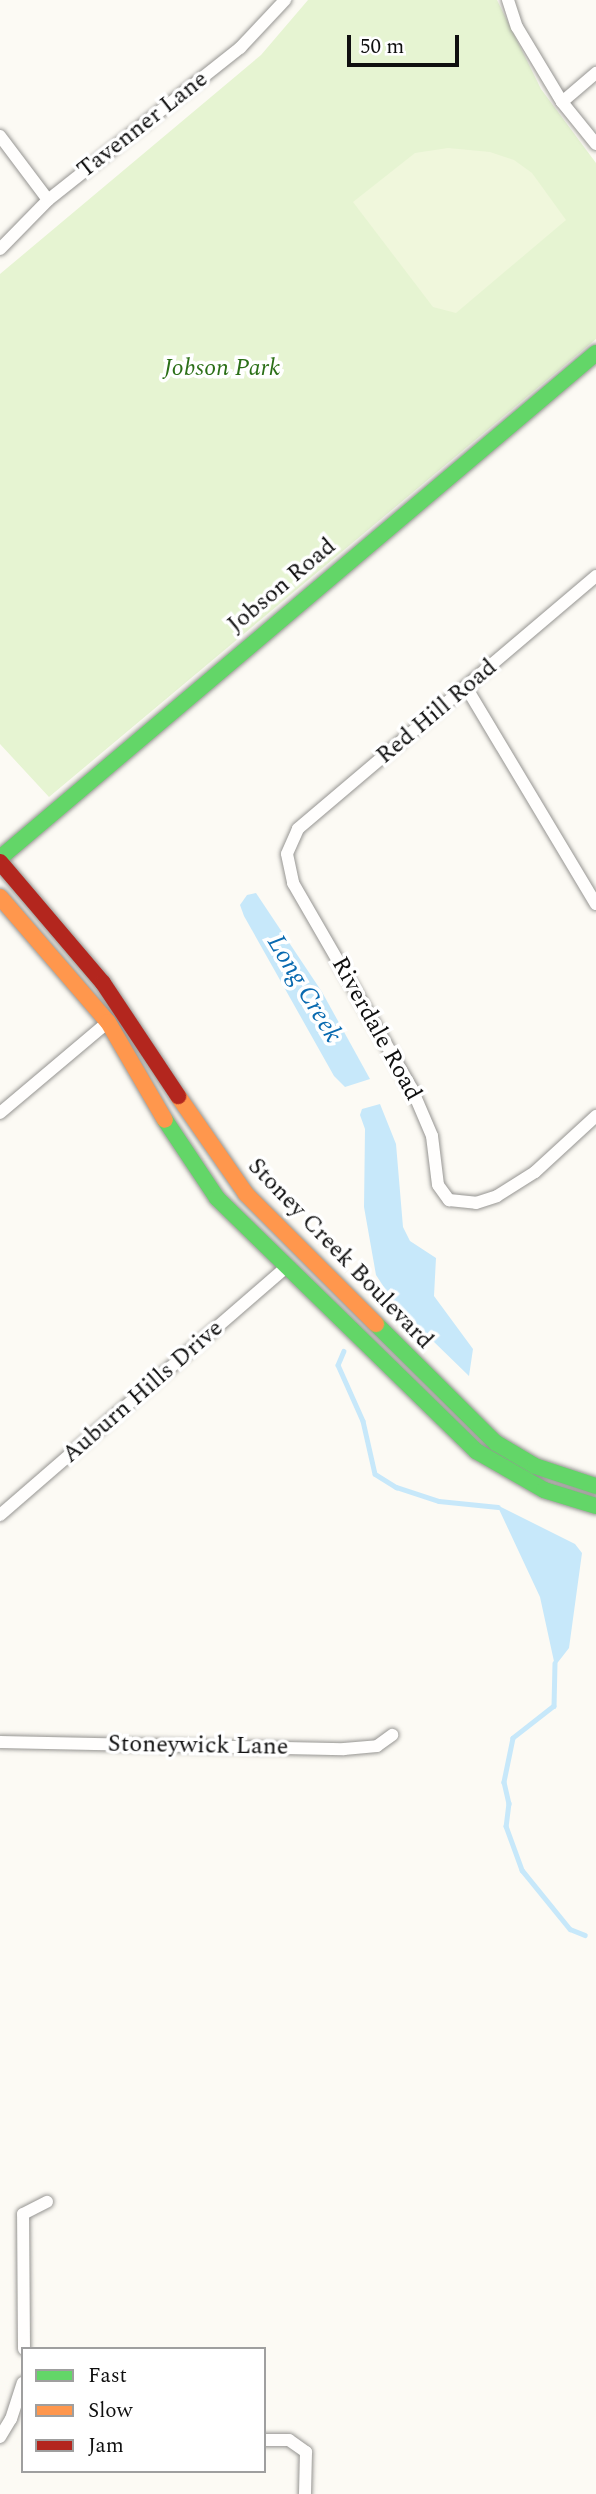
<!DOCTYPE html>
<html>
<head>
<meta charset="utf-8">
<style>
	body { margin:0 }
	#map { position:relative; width:596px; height:2494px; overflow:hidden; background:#fcfaf4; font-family:Spectral,serif }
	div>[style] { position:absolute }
	.green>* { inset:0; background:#e6f4d2 }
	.pitch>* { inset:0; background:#f0f7dc }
	.water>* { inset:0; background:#c7e8fa }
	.stream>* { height:4.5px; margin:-2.25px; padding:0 2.25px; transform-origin:2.25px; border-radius:2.25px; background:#c7e8fa }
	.roads { filter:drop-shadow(0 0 2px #969592) drop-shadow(0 0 2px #969592) }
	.street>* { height:12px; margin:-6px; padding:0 6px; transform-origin:6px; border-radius:6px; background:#fffefd }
	.fast>* { height:16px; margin:-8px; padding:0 8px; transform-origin:8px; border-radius:8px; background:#63d668 }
	.slow>* { height:16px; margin:-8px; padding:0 8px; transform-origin:8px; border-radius:8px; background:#ff974d }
	.jam>* { height:16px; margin:-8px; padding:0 8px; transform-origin:8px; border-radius:8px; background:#b3261e }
	span { translate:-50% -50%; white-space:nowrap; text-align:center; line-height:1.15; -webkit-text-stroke:7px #fff; paint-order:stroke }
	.street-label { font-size:24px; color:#0f0f0f }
	.park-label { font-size:24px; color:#2b6f17; font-style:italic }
	.water-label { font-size:26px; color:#096ab0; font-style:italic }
	.legend { position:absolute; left:21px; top:2347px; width:245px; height:126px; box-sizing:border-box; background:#fff; border:2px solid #9f9f9f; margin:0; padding:9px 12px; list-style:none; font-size:21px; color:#0f0f0f }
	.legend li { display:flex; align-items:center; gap:14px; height:35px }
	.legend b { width:35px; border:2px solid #9f9f9f }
	.scale { position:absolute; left:347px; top:35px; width:112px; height:32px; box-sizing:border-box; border:4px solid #0f0f0f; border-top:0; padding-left:9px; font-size:21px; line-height:24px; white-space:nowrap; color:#0f0f0f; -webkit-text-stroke:5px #fff; paint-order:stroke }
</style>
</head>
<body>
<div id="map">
	<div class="green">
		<i style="clip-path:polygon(308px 0,497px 0,541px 89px,596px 163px,596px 339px,49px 797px,0 744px,0 274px,261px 55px)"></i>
	</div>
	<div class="pitch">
		<i style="clip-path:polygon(448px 148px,490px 152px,514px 160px,532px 173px,566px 220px,456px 313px,433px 307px,353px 202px,415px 153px)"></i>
	</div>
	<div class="water">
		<i style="clip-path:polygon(256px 893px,322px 992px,370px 1079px,345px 1087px,334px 1076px,244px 916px,240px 905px,247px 895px)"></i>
		<i style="clip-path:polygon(380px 1104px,396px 1144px,403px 1227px,410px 1241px,436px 1258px,434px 1296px,473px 1349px,469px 1376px,395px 1304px,376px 1275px,364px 1207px,365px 1129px,360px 1115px,362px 1109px)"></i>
		<i style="clip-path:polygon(497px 1505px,575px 1544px,582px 1553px,569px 1648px,555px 1666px,540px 1597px)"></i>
	</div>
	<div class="stream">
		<i style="left:344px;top:1351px;width:15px;rotate:113deg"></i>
		<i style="left:338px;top:1365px;width:61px;rotate:65.9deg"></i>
		<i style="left:363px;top:1421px;width:54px;rotate:77.2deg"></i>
		<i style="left:375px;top:1474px;width:25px;rotate:32deg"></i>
		<i style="left:396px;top:1487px;width:45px;rotate:18deg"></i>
		<i style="left:439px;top:1501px;width:59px;rotate:5.8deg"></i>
		<i style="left:555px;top:1663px;width:43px;rotate:91.3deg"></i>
		<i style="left:554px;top:1706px;width:52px;rotate:142deg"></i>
		<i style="left:513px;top:1738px;width:45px;rotate:101.6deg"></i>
		<i style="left:504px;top:1782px;width:22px;rotate:77deg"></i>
		<i style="left:509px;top:1803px;width:23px;rotate:97deg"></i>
		<i style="left:506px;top:1826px;width:47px;rotate:70deg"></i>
		<i style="left:522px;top:1870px;width:76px;rotate:50.9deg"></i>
		<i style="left:570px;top:1929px;width:16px;rotate:22deg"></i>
	</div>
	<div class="roads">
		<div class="street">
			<i style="left:508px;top:0;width:28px;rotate:72deg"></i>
			<i style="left:517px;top:27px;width:87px;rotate:59deg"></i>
			<i style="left:562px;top:102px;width:54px;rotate:51deg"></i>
			<i style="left:562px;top:102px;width:45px;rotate:-40.5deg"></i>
			<i style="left:0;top:136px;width:80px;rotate:53.1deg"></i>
			<i style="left:0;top:249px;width:69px;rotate:-45.6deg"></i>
			<i style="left:48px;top:200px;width:245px;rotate:-38.4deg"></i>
			<i style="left:240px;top:48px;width:66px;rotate:-46.8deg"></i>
			<i style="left:596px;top:576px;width:391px;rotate:139.7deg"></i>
			<i style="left:298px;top:829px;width:27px;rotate:114deg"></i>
			<i style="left:287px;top:854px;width:30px;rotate:78deg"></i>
			<i style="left:293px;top:883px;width:238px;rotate:60deg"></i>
			<i style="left:412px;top:1089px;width:51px;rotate:66.9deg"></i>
			<i style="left:432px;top:1136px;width:49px;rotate:83deg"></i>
			<i style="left:438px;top:1185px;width:19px;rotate:54deg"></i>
			<i style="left:449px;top:1200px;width:27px;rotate:6deg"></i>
			<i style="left:476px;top:1203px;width:22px;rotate:-18deg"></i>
			<i style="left:497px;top:1196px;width:45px;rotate:-32.3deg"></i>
			<i style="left:535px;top:1172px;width:83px;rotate:-42.6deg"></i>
			<i style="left:466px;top:687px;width:253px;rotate:59.1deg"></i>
			<i style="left:0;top:1113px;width:141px;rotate:-40.1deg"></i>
			<i style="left:0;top:1515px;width:379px;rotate:-40.9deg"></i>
			<i style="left:0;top:1742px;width:344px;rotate:1.2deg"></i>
			<i style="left:344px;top:1749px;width:33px;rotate:-5deg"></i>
			<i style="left:377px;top:1746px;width:19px;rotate:-36deg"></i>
			<i style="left:24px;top:2349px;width:135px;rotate:-90.4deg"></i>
			<i style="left:23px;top:2214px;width:27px;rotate:-27deg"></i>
			<i style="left:0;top:2437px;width:21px;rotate:-59deg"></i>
			<i style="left:11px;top:2419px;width:38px;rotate:-72deg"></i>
			<i style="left:264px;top:2440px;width:25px"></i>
			<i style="left:289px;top:2440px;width:21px;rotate:35deg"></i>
			<i style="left:306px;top:2452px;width:42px;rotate:91.4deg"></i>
		</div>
		<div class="fast">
			<i style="left:0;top:858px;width:781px;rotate:-40.28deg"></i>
			<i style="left:165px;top:1120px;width:94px;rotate:56.3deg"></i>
			<i style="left:217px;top:1198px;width:362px;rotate:44.3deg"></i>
			<i style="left:476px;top:1451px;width:78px;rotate:29.8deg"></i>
			<i style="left:544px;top:1490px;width:54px;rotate:17.1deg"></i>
			<i style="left:376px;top:1324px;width:169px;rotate:44.8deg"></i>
			<i style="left:496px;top:1443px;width:45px;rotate:30.5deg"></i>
			<i style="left:535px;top:1466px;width:64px;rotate:18.2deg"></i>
		</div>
		<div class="slow">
			<i style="left:0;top:897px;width:165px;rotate:49.2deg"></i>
			<i style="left:108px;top:1022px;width:113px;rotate:59.8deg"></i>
			<i style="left:178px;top:1096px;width:119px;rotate:55.2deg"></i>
			<i style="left:246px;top:1194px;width:184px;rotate:45deg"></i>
		</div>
		<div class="jam">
			<i style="left:0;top:862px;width:159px;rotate:49.6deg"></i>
			<i style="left:103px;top:983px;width:136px;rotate:56.4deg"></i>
		</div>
	</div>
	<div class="street-label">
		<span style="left:143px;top:125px;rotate:-38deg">Tavenner Lane</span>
		<span style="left:282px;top:586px;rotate:-40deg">Jobson Road</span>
		<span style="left:437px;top:712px;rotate:-40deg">Red Hill Road</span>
		<span style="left:376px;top:1029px;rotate:61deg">Riverdale Road</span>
		<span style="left:340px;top:1254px;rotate:46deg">Stoney Creek Boulevard</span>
		<span style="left:143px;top:1392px;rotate:-41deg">Auburn Hills Drive</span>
		<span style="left:198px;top:1746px;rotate:1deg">Stoneywick Lane</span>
	</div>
	<div class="park-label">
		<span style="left:222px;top:369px">Jobson Park</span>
	</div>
	<div class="water-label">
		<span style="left:304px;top:989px;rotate:59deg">Long Creek</span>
	</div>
	<ul class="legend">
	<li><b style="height:9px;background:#63d668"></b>Fast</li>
	<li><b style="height:9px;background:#ff974d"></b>Slow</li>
	<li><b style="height:9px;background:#b3261e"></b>Jam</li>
	</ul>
	<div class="scale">50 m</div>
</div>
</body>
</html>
